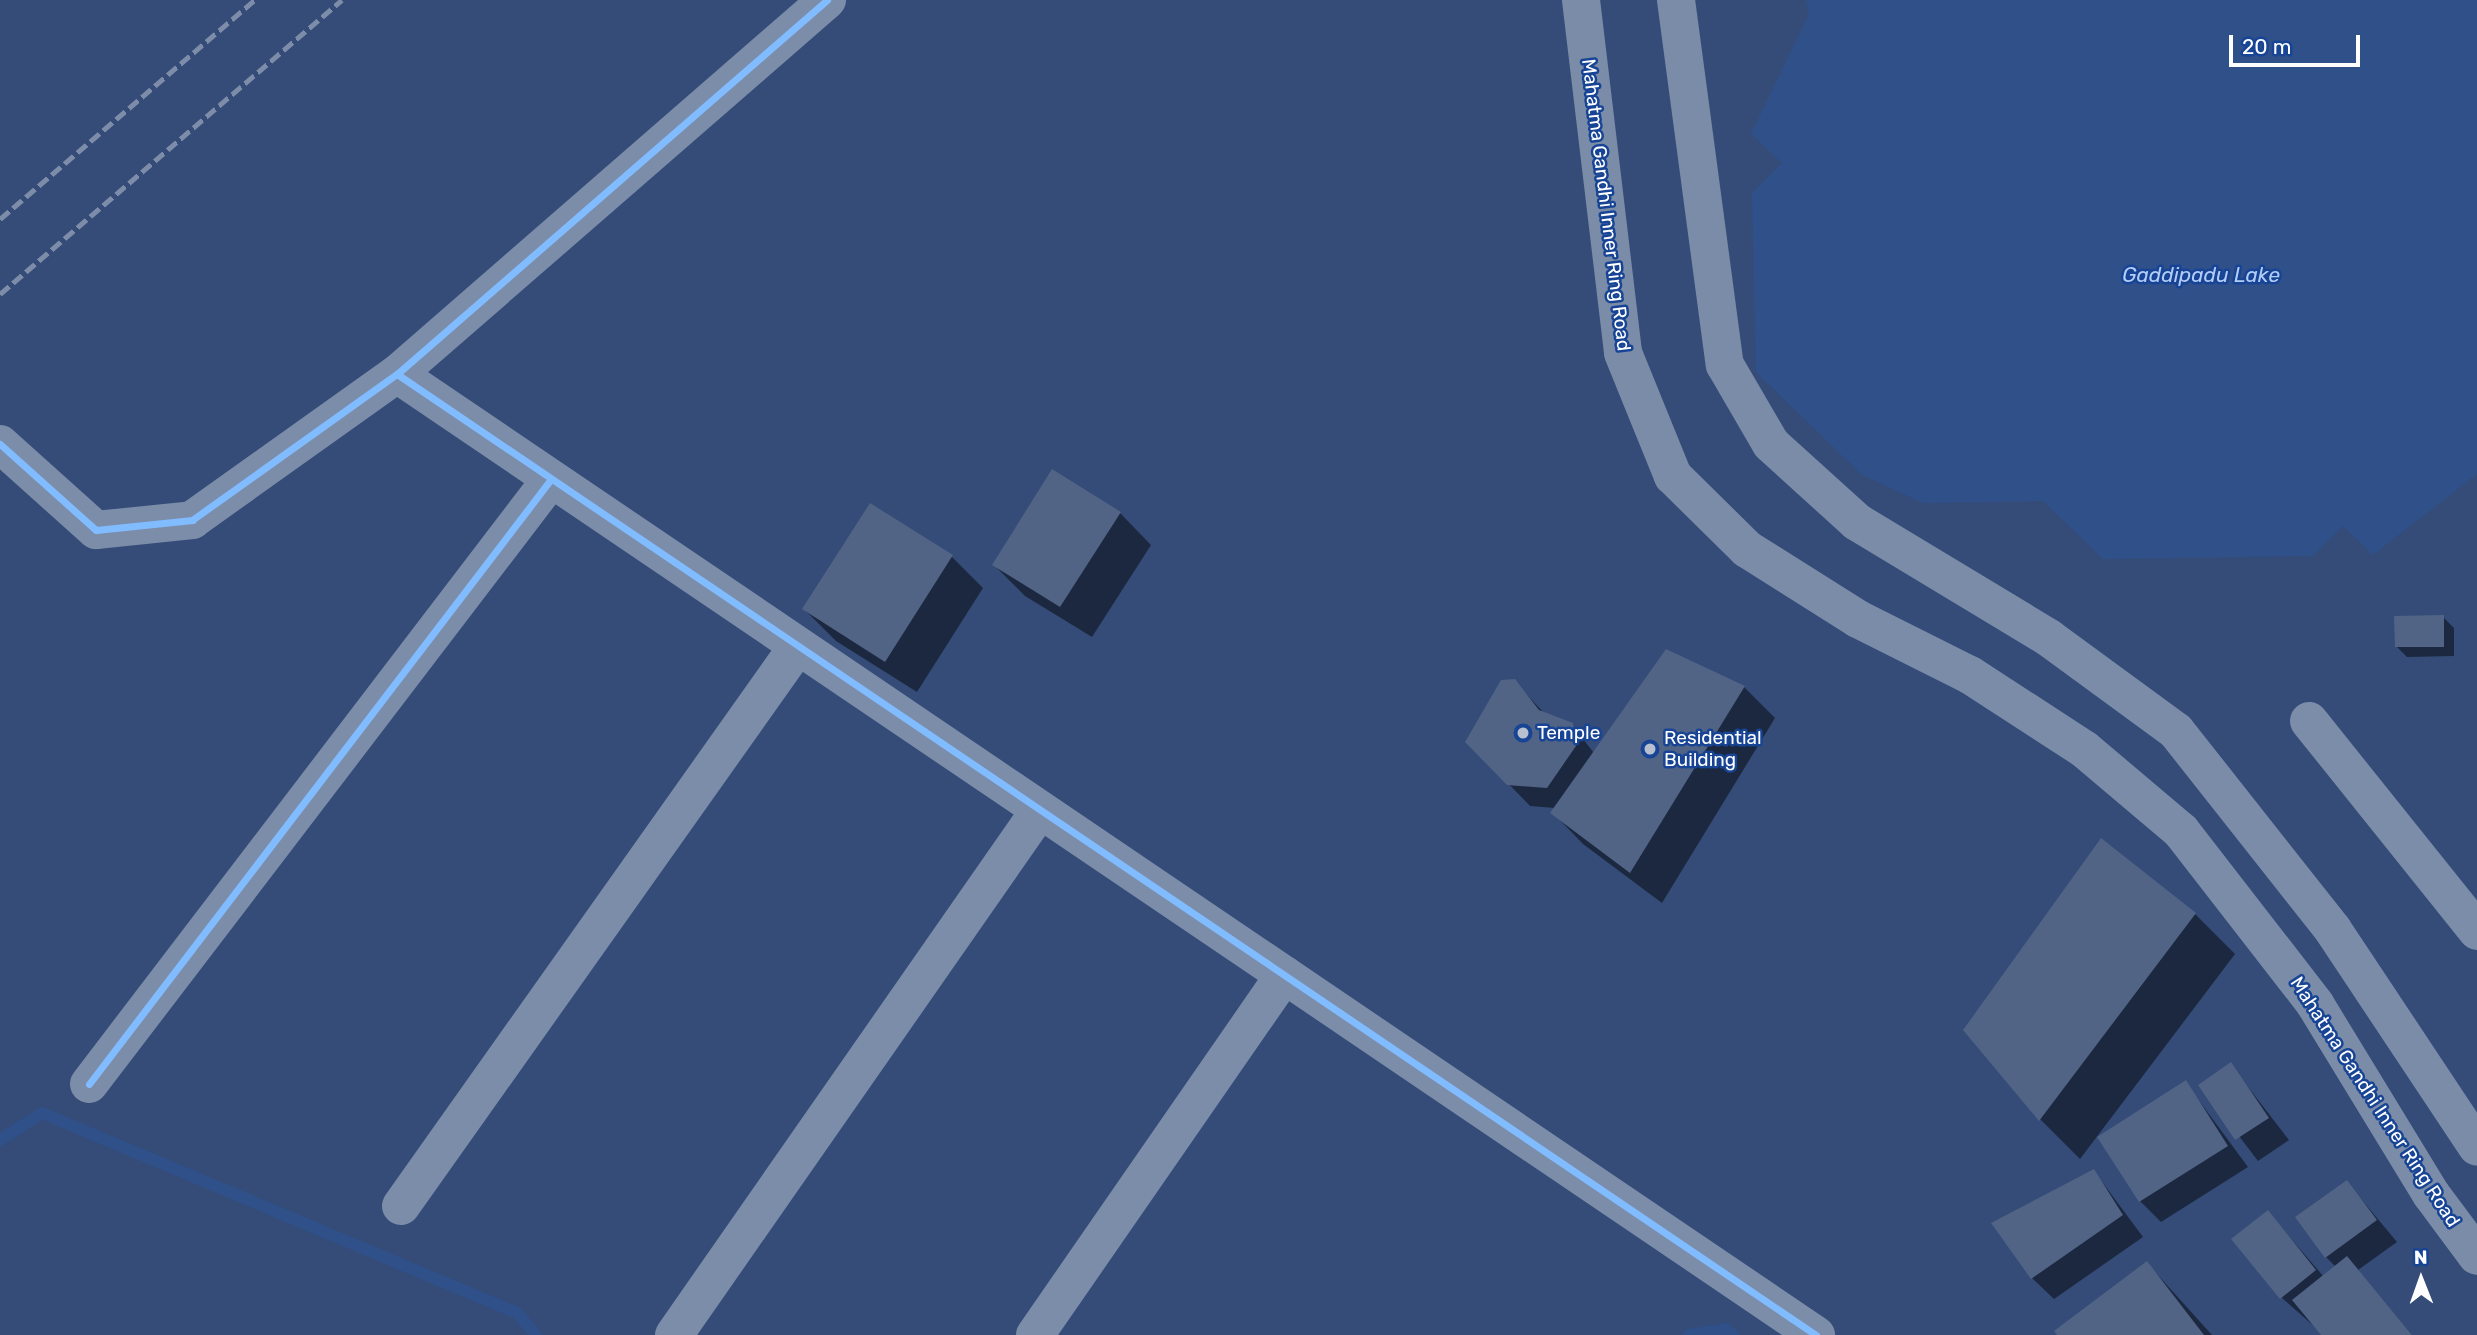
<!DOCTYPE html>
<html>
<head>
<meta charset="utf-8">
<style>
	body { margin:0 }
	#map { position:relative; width:2477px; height:1335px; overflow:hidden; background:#344c77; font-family:Rubik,sans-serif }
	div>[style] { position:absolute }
	.water>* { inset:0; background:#30508a }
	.shadow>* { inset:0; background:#0007 }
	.stream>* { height:12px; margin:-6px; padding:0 6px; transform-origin:6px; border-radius:6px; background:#30508a }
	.building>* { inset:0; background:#516486 }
	.street>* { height:38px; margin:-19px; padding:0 19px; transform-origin:19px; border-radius:19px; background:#7c8daa }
	.primary>* { height:38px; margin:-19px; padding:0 19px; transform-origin:19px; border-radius:19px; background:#7b8ca9 }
	.rail>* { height:5px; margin-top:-2.5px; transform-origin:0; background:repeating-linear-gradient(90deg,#7d8da9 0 12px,transparent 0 17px) }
	.cycleway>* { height:7px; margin:-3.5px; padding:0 3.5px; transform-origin:3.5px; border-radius:3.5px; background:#80bcff }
	.dots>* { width:19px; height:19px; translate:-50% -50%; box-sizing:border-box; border:4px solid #174494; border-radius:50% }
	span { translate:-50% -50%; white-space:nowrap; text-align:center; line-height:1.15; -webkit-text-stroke:5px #174494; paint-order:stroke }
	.street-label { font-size:19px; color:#fff }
	.poi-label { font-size:19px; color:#fff }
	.left { translate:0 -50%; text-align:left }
	.water-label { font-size:21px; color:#b3cdf8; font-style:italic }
	.north { position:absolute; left:2386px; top:1244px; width:70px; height:70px; -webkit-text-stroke:5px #174494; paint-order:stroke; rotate:359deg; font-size:19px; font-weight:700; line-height:28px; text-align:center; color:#fff }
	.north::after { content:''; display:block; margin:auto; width:24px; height:32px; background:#fff; clip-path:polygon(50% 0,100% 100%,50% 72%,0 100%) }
	.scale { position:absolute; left:2229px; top:35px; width:131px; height:32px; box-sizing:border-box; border:4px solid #fff; border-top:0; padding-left:9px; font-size:21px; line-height:24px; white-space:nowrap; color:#fff; -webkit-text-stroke:5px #174494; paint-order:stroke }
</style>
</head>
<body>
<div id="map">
	<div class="water">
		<i style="clip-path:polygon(1806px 0,2477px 0,2477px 474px,2373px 555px,2343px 526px,2313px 556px,2103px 559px,2043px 501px,1923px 503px,1862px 475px,1756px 372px,1752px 193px,1782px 163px,1751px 134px,1809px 14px)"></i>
	</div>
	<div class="shadow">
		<i style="clip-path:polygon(870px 505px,952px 557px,983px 588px,917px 692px,836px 641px,804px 609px)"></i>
		<i style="clip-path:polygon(1120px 513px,1151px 545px,1092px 637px,1025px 596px,994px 565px)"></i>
		<i style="clip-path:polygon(2443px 617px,2454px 628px,2454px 656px,2407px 657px,2397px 647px)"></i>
		<i style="clip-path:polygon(1514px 681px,1545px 714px,1572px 725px,1594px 753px,1744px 687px,1775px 718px,1662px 903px,1583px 844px,1552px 812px,1555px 808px,1530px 806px,1468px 742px)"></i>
		<i style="clip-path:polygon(2195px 914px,2235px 954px,2080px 1159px,2040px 1119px)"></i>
		<i style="clip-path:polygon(2231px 1065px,2289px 1140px,2258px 1161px,2200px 1085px)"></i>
		<i style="clip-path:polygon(2186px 1083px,2248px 1167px,2161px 1222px,2140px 1201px)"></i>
		<i style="clip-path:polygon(2094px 1171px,2143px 1237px,2054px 1299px,2032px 1278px)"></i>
		<i style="clip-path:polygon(2347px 1182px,2397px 1242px,2358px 1270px,2412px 1335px,2324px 1335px,2281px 1297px,2268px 1212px,2324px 1277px,2336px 1267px,2326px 1257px)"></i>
		<i style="clip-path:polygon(2147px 1263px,2212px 1335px,2059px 1335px)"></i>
	</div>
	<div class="stream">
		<i style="left:0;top:1140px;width:50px;rotate:-32.7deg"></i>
		<i style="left:42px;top:1113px;width:515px;rotate:22.83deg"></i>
		<i style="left:517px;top:1313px;width:29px;rotate:49deg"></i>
		<i style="left:1689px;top:1335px;width:36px;rotate:-9deg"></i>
		<i style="left:1725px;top:1329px;width:10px;rotate:37deg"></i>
	</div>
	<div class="building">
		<i style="clip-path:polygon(1052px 469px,1121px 512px,1060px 607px,992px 565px)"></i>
		<i style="clip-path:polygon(870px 503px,953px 555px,885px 662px,802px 609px)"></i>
		<i style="clip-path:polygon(2444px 615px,2444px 647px,2395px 647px,2394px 616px)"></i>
		<i style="clip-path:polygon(1666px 649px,1745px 686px,1630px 873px,1550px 813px)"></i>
		<i style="clip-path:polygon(1515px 679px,1539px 710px,1573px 723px,1576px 746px,1547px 788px,1507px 785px,1465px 742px,1501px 680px)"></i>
		<i style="clip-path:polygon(2101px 838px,2196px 913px,2039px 1121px,1963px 1030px)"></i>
		<i style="clip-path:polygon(2231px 1062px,2269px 1118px,2235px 1140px,2198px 1085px)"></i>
		<i style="clip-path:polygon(2186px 1080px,2228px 1146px,2139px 1202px,2097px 1137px)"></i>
		<i style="clip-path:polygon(2094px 1169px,2123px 1215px,2031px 1279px,1991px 1223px)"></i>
		<i style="clip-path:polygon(2347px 1180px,2377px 1220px,2325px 1258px,2295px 1217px)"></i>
		<i style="clip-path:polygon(2268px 1210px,2316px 1270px,2280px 1299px,2231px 1239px)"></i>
		<i style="clip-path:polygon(2347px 1256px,2412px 1335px,2321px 1335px,2292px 1300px)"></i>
		<i style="clip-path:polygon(2147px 1261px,2204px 1335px,2057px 1335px,2054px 1331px)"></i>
	</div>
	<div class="street">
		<i style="left:397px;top:374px;width:1714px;rotate:34.11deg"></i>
		<i style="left:0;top:444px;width:129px;rotate:41.9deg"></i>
		<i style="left:96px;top:530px;width:97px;rotate:-5.9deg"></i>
		<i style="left:192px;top:520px;width:252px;rotate:-35.5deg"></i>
		<i style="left:397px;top:374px;width:570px;rotate:-41.02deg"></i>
		<i style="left:2309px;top:721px;width:269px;rotate:51.3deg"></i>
		<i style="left:89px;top:1084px;width:761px;rotate:-52.63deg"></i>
		<i style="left:401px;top:1206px;width:686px;rotate:-54.67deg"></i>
		<i style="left:674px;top:1335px;width:640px;rotate:-55.12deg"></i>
		<i style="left:1035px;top:1335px;width:438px;rotate:-55.3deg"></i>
	</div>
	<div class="primary">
		<i style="left:1581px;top:0;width:355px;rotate:83.2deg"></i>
		<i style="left:1623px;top:353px;width:133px;rotate:67.9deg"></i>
		<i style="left:1673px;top:476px;width:104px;rotate:44.6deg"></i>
		<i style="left:1747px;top:549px;width:131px;rotate:32.2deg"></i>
		<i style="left:1858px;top:619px;width:125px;rotate:26.6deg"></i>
		<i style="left:1970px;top:675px;width:136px;rotate:33deg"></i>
		<i style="left:2084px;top:749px;width:127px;rotate:40.2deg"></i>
		<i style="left:2181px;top:831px;width:219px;rotate:52.2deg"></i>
		<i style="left:2315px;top:1004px;width:223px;rotate:58.6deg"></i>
		<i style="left:2431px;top:1194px;width:77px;rotate:53.4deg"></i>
		<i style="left:1676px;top:0;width:368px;rotate:82.4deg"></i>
		<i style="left:1725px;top:365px;width:91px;rotate:59.8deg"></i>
		<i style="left:1771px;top:444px;width:116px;rotate:42.2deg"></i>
		<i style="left:1857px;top:522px;width:224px;rotate:31.1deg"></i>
		<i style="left:2049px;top:638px;width:157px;rotate:36.2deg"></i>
		<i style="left:2176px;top:731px;width:253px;rotate:51.7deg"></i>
		<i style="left:2333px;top:930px;width:260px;rotate:56.4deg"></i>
	</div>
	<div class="rail">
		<i style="left:0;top:219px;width:336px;rotate:-40.7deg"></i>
		<i style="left:0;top:294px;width:451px;rotate:-40.7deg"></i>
	</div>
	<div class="cycleway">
		<i style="left:397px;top:374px;width:1714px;rotate:34.11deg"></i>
		<i style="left:0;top:444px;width:129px;rotate:41.9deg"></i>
		<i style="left:96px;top:530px;width:97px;rotate:-5.9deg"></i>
		<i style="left:192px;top:520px;width:252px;rotate:-35.5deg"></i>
		<i style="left:397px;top:374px;width:570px;rotate:-41.02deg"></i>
		<i style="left:89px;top:1084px;width:761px;rotate:-52.63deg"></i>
	</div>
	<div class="dots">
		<i style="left:1523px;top:733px;background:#b8c0cf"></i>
		<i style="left:1650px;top:749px;background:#b8c0cf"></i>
	</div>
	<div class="street-label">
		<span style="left:1606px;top:205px;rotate:83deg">Mahatma Gandhi Inner Ring Road</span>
		<span style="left:2375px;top:1102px;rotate:57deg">Mahatma Gandhi Inner Ring Road</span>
	</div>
	<div class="poi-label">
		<span class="left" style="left:1537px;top:733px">Temple</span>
		<span class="left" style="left:1664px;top:749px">Residential<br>Building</span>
	</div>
	<div class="water-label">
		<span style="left:2201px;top:275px">Gaddipadu Lake</span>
	</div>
	<div class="north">N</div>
	<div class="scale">20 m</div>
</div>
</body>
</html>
